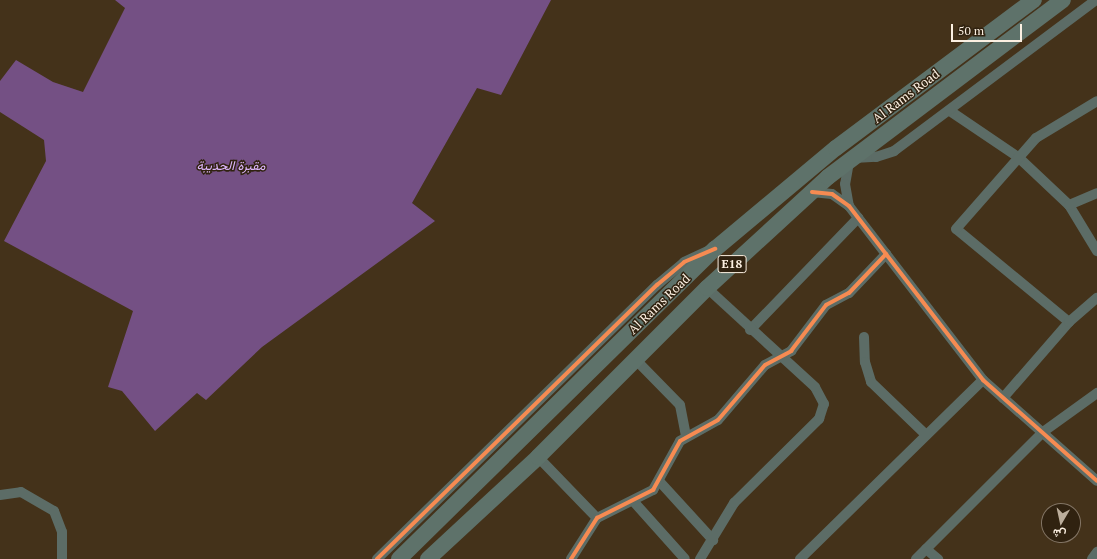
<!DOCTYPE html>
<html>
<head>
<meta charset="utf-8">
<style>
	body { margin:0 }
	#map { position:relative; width:1097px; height:559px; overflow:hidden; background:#44321a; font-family:"PT Serif",Vazirmatn,serif }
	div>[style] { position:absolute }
	.green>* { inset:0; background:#745084 }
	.minor>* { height:10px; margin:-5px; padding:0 5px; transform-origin:5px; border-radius:5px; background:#5c6c66 }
	.trunk>* { height:16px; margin:-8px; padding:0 8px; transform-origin:8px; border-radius:8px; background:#5e726a }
	.cycleway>* { height:4px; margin:-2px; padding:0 2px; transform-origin:2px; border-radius:2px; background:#f68b52 }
	span { translate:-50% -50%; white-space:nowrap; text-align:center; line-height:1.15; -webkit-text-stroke:3px #302210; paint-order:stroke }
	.shield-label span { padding:1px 3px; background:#302210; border:1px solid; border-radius:3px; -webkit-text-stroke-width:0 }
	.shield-label { font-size:12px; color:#fcf0e2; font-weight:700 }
	.street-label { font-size:13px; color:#fcf0e2 }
	.park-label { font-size:13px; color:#ddb6fb; font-style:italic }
	.north { position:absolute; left:1041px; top:503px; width:40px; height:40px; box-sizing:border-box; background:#302210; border:1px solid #827464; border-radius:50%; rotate:189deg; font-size:11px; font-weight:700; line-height:16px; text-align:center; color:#fcf0e2 }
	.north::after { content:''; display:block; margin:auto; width:14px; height:18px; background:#bcae9c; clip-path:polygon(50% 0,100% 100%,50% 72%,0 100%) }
	.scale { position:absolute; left:951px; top:24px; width:71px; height:18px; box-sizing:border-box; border:2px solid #fcf0e2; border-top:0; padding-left:5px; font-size:12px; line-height:14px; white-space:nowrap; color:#fcf0e2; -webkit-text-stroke:3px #302210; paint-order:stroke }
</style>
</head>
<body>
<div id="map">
	<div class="green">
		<i style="clip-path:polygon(115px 0,551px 0,501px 95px,477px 88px,412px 203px,435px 221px,262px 347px,206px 400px,197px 393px,155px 431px,122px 391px,108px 387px,133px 311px,4px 241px,46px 161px,44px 140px,0 112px,0 81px,16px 60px,53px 82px,83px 92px,125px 8px)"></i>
	</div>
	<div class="minor">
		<i style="left:950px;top:111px;width:82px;rotate:34.1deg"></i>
		<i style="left:1018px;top:157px;width:70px;rotate:43.3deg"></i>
		<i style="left:1069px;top:205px;width:54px;rotate:58.7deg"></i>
		<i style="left:854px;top:158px;width:22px;rotate:-3deg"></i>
		<i style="left:876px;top:157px;width:19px;rotate:-18deg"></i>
		<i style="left:894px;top:151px;width:252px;rotate:-36.8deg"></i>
		<i style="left:849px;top:162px;width:22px;rotate:100deg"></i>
		<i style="left:845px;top:184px;width:22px;rotate:80deg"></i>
		<i style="left:812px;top:192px;width:20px;rotate:6deg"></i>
		<i style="left:832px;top:194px;width:21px;rotate:35deg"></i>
		<i style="left:849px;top:206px;width:220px;rotate:52.4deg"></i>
		<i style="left:983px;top:380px;width:152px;rotate:41.5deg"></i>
		<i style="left:1069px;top:205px;width:30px;rotate:-23deg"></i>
		<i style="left:1069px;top:322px;width:146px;rotate:-140.5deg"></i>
		<i style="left:956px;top:229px;width:121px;rotate:-48.7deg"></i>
		<i style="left:1036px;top:138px;width:71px;rotate:-31.2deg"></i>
		<i style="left:750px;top:330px;width:156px;rotate:-46deg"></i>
		<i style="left:864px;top:337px;width:25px;rotate:88deg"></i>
		<i style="left:865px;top:362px;width:21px;rotate:73deg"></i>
		<i style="left:871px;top:382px;width:76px;rotate:43.9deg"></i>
		<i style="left:635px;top:359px;width:64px;rotate:45.6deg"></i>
		<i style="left:680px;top:405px;width:31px;rotate:79deg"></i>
		<i style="left:1003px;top:398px;width:101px;rotate:-49deg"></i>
		<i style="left:1069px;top:322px;width:37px;rotate:-41deg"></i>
		<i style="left:538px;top:457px;width:85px;rotate:46deg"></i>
		<i style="left:660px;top:482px;width:79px;rotate:47.6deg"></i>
		<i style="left:0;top:495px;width:21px;rotate:-8deg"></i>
		<i style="left:21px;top:492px;width:38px;rotate:30deg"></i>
		<i style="left:54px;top:511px;width:22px;rotate:69deg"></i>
		<i style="left:62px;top:532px;width:27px;rotate:90deg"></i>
		<i style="left:634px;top:502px;width:76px;rotate:48.2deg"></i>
		<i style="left:926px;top:549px;width:16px;rotate:40deg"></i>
		<i style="left:377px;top:559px;width:392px;rotate:-44.4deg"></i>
		<i style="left:657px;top:285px;width:35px;rotate:-40deg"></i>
		<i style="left:684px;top:262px;width:29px;rotate:-25deg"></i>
		<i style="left:571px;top:559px;width:49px;rotate:-57.6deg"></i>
		<i style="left:597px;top:518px;width:63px;rotate:-26.6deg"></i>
		<i style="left:653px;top:490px;width:56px;rotate:-61.1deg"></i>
		<i style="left:680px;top:441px;width:43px;rotate:-28.9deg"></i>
		<i style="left:718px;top:420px;width:72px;rotate:-49.5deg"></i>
		<i style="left:765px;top:365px;width:30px;rotate:-28deg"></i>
		<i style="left:791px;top:351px;width:58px;rotate:-52.7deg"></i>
		<i style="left:826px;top:305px;width:26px;rotate:-28deg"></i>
		<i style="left:849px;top:293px;width:54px;rotate:-46.5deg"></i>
		<i style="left:700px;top:559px;width:66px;rotate:-58.7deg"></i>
		<i style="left:734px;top:503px;width:120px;rotate:-44.7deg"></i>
		<i style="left:819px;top:419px;width:16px;rotate:-72deg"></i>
		<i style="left:824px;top:404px;width:19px;rotate:-118deg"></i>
		<i style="left:815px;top:387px;width:147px;rotate:-137.5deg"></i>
		<i style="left:800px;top:559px;width:256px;rotate:-44.4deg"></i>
		<i style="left:916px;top:559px;width:180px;rotate:-45deg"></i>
		<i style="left:1043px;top:432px;width:67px;rotate:-35.8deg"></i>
		<i style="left:1092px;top:559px;width:9px;rotate:-54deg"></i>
	</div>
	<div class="trunk">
		<i style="left:399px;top:559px;width:443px;rotate:-44.5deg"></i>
		<i style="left:715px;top:249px;width:158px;rotate:-39.9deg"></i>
		<i style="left:836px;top:148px;width:247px;rotate:-36.8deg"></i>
		<i style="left:428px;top:559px;width:150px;rotate:-42.8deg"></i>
		<i style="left:538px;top:457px;width:239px;rotate:-45deg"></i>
		<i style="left:707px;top:288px;width:164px;rotate:-42.5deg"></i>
		<i style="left:828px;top:177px;width:294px;rotate:-37deg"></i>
	</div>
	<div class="cycleway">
		<i style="left:812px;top:192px;width:20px;rotate:6deg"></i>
		<i style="left:832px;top:194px;width:21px;rotate:35deg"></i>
		<i style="left:849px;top:206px;width:220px;rotate:52.4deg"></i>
		<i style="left:983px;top:380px;width:152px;rotate:41.5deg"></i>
		<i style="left:377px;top:559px;width:392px;rotate:-44.4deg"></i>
		<i style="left:657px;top:285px;width:35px;rotate:-40deg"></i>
		<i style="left:684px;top:262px;width:34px;rotate:-23deg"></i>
		<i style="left:571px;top:559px;width:49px;rotate:-57.6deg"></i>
		<i style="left:597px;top:518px;width:63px;rotate:-26.6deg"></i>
		<i style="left:653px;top:490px;width:56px;rotate:-61.1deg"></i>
		<i style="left:680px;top:441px;width:43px;rotate:-28.9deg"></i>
		<i style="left:718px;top:420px;width:72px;rotate:-49.5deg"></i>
		<i style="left:765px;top:365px;width:30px;rotate:-28deg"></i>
		<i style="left:791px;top:351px;width:58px;rotate:-52.7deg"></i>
		<i style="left:826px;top:305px;width:26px;rotate:-28deg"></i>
		<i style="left:849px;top:293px;width:54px;rotate:-46.5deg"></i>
	</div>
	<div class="shield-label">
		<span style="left:732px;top:264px">E18</span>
	</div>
	<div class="street-label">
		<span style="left:906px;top:96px;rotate:-37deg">Al Rams Road</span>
		<span style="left:659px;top:304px;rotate:-44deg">Al Rams Road</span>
	</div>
	<div class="park-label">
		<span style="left:231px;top:165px">مقبرة الحديبة</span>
	</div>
	<div class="north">ش</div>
	<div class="scale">50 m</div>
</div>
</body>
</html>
